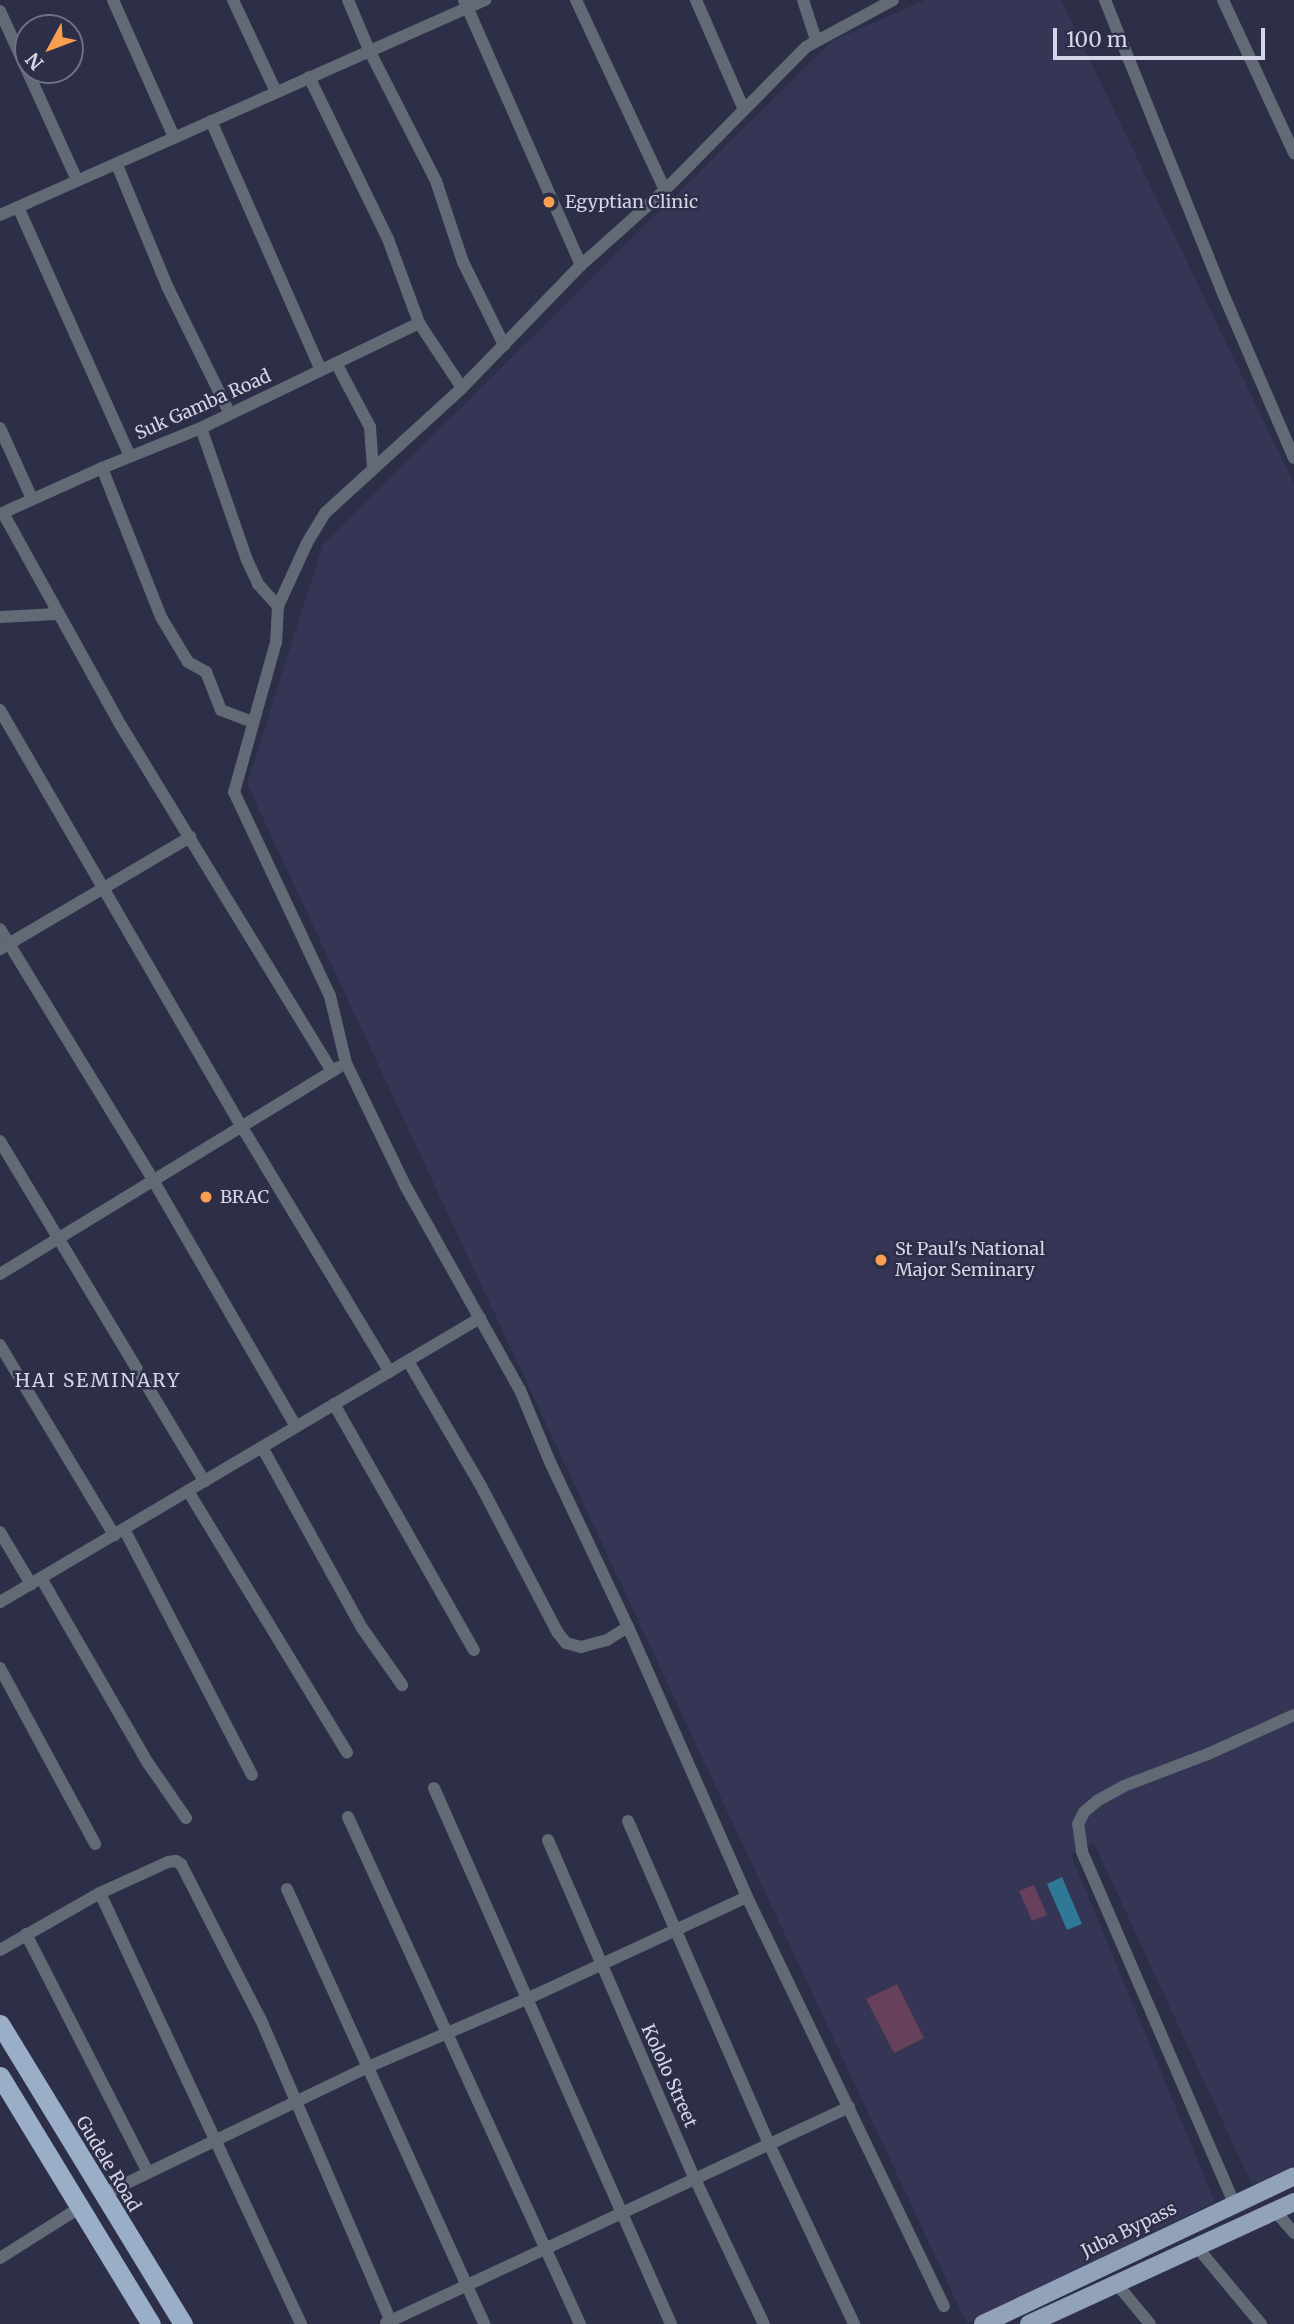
<!DOCTYPE html>
<html>
<head>
<meta charset="utf-8">
<style>
	body { margin:0 }
	#map { position:relative; width:1294px; height:2324px; overflow:hidden; background:#2d2e48; font-family:Merriweather,serif }
	div>[style] { position:absolute }
	.built>* { inset:0; background:#353555 }
	.green>* { inset:0; background:#67405c }
	.water>* { inset:0; background:#2f7896 }
	.minor>* { height:12px; margin:-6px; padding:0 6px; transform-origin:6px; border-radius:6px; background:#616a75 }
	.primary>* { height:18px; margin:-9px; padding:0 9px; transform-origin:9px; border-radius:9px; background:#91a2ba }
	.trunk>* { height:19px; margin:-9.5px; padding:0 9.5px; transform-origin:9.5px; border-radius:9.5px; background:#9aaec7 }
	.dots>* { width:19px; height:19px; translate:-50% -50%; box-sizing:border-box; border:4px solid #2d2e48; border-radius:50% }
	span { translate:-50% -50%; white-space:nowrap; text-align:center; line-height:1.15; -webkit-text-stroke:5px #2d2e48; paint-order:stroke }
	.poi-label { font-size:18px; color:#d4d5e6 }
	.left { translate:0 -50%; text-align:left }
	.street-label { font-size:18px; color:#d4d5e6 }
	.neighbourhood-label { font-size:19px; color:#d4d5e6; letter-spacing:2px }
	.north { position:absolute; left:14px; top:14px; width:70px; height:70px; box-sizing:border-box; background:#2d2e48; border:2px solid #707187; border-radius:50%; rotate:229deg; font-size:19px; font-weight:700; line-height:28px; text-align:center; color:#d4d5e6 }
	.north::after { content:''; display:block; margin:auto; width:24px; height:32px; background:#fa9f4f; clip-path:polygon(50% 0,100% 100%,50% 72%,0 100%) }
	.scale { position:absolute; left:1053px; top:28px; width:212px; height:32px; box-sizing:border-box; border:4px solid #d4d5e6; border-top:0; padding-left:9px; font-size:21px; line-height:24px; white-space:nowrap; color:#d4d5e6; -webkit-text-stroke:5px #2d2e48; paint-order:stroke }
</style>
</head>
<body>
<div id="map">
	<div class="built">
		<i style="clip-path:polygon(925px 0,1061px 0,1294px 484px,1294px 2166px,1252px 2185px,1094px 1843px,1071px 1855px,1215px 2202px,967px 2324px,247px 784px,323px 544px,832px 41px)"></i>
	</div>
	<div class="green">
		<i style="clip-path:polygon(1034px 1885px,1047px 1915px,1032px 1921px,1019px 1891px)"></i>
		<i style="clip-path:polygon(897px 1984px,924px 2038px,894px 2053px,866px 1999px)"></i>
	</div>
	<div class="water">
		<i style="clip-path:polygon(1062px 1877px,1082px 1924px,1067px 1930px,1047px 1884px)"></i>
	</div>
	<div class="minor">
		<i style="left:113px;top:0;width:150px;rotate:66deg"></i>
		<i style="left:233px;top:0;width:102px;rotate:64.9deg"></i>
		<i style="left:348px;top:0;width:54px;rotate:67.2deg"></i>
		<i style="left:369px;top:50px;width:147px;rotate:62.9deg"></i>
		<i style="left:436px;top:181px;width:85px;rotate:71.6deg"></i>
		<i style="left:463px;top:262px;width:93px;rotate:63.7deg"></i>
		<i style="left:464px;top:0;width:290px;rotate:66.2deg"></i>
		<i style="left:576px;top:0;width:210px;rotate:64.9deg"></i>
		<i style="left:696px;top:0;width:120px;rotate:66.4deg"></i>
		<i style="left:803px;top:0;width:42px;rotate:72deg"></i>
		<i style="left:893px;top:0;width:99px;rotate:151.6deg"></i>
		<i style="left:806px;top:47px;width:201px;rotate:134.6deg"></i>
		<i style="left:665px;top:190px;width:113px;rotate:138.2deg"></i>
		<i style="left:581px;top:265px;width:171px;rotate:134.1deg"></i>
		<i style="left:462px;top:388px;width:185px;rotate:137.6deg"></i>
		<i style="left:325px;top:513px;width:35px;rotate:121deg"></i>
		<i style="left:307px;top:543px;width:69px;rotate:114.7deg"></i>
		<i style="left:278px;top:606px;width:36px;rotate:93deg"></i>
		<i style="left:276px;top:642px;width:156px;rotate:105.6deg"></i>
		<i style="left:234px;top:792px;width:225px;rotate:64.8deg"></i>
		<i style="left:330px;top:996px;width:69px;rotate:76.6deg"></i>
		<i style="left:346px;top:1063px;width:138px;rotate:64.2deg"></i>
		<i style="left:406px;top:1187px;width:233px;rotate:60.7deg"></i>
		<i style="left:520px;top:1390px;width:78px;rotate:67.4deg"></i>
		<i style="left:550px;top:1462px;width:183px;rotate:64.7deg"></i>
		<i style="left:628px;top:1627px;width:295px;rotate:66.2deg"></i>
		<i style="left:747px;top:1897px;width:454px;rotate:64.3deg"></i>
		<i style="left:1105px;top:0;width:321px;rotate:68.1deg"></i>
		<i style="left:1225px;top:298px;width:174px;rotate:66.7deg"></i>
		<i style="left:1223px;top:0;width:169px;rotate:65.1deg"></i>
		<i style="left:0;top:11px;width:186px;rotate:65.5deg"></i>
		<i style="left:309px;top:77px;width:180px;rotate:64deg"></i>
		<i style="left:388px;top:239px;width:90px;rotate:69.7deg"></i>
		<i style="left:419px;top:323px;width:78px;rotate:56.5deg"></i>
		<i style="left:211px;top:121px;width:272px;rotate:66.2deg"></i>
		<i style="left:117px;top:165px;width:133px;rotate:67.5deg"></i>
		<i style="left:168px;top:288px;width:140px;rotate:63.8deg"></i>
		<i style="left:18px;top:207px;width:273px;rotate:65.8deg"></i>
		<i style="left:0;top:215px;width:531px;rotate:-23.91deg"></i>
		<i style="left:336px;top:363px;width:72px;rotate:62deg"></i>
		<i style="left:370px;top:427px;width:42px;rotate:85.9deg"></i>
		<i style="left:0;top:428px;width:78px;rotate:65.7deg"></i>
		<i style="left:201px;top:428px;width:140px;rotate:70.8deg"></i>
		<i style="left:247px;top:560px;width:26px;rotate:65deg"></i>
		<i style="left:258px;top:584px;width:30px;rotate:48deg"></i>
		<i style="left:102px;top:468px;width:160px;rotate:68.4deg"></i>
		<i style="left:161px;top:617px;width:52px;rotate:59deg"></i>
		<i style="left:188px;top:662px;width:21px;rotate:29deg"></i>
		<i style="left:206px;top:672px;width:41px;rotate:68.5deg"></i>
		<i style="left:221px;top:710px;width:34px;rotate:21deg"></i>
		<i style="left:3px;top:513px;width:241px;rotate:61deg"></i>
		<i style="left:120px;top:724px;width:407px;rotate:58.6deg"></i>
		<i style="left:0;top:514px;width:112px;rotate:-24.3deg"></i>
		<i style="left:102px;top:468px;width:107px;rotate:-22deg"></i>
		<i style="left:201px;top:428px;width:242px;rotate:-25.7deg"></i>
		<i style="left:0;top:617px;width:56px;rotate:-3.1deg"></i>
		<i style="left:0;top:710px;width:482px;rotate:59.9deg"></i>
		<i style="left:242px;top:1127px;width:286px;rotate:58.9deg"></i>
		<i style="left:0;top:929px;width:294px;rotate:58.6deg"></i>
		<i style="left:153px;top:1180px;width:285px;rotate:59.9deg"></i>
		<i style="left:0;top:949px;width:221px;rotate:-30.5deg"></i>
		<i style="left:0;top:1141px;width:397px;rotate:59deg"></i>
		<i style="left:0;top:1274px;width:397px;rotate:-31.4deg"></i>
		<i style="left:0;top:1345px;width:222px;rotate:59deg"></i>
		<i style="left:408px;top:1361px;width:145px;rotate:59.7deg"></i>
		<i style="left:481px;top:1486px;width:166px;rotate:62.4deg"></i>
		<i style="left:558px;top:1633px;width:13px;rotate:51deg"></i>
		<i style="left:566px;top:1643px;width:16px;rotate:15deg"></i>
		<i style="left:581px;top:1647px;width:27px;rotate:-15deg"></i>
		<i style="left:607px;top:1640px;width:25px;rotate:-32deg"></i>
		<i style="left:334px;top:1404px;width:283px;rotate:60.4deg"></i>
		<i style="left:262px;top:1447px;width:207px;rotate:61.1deg"></i>
		<i style="left:362px;top:1628px;width:70px;rotate:54.9deg"></i>
		<i style="left:188px;top:1491px;width:306px;rotate:58.7deg"></i>
		<i style="left:124px;top:1529px;width:277px;rotate:62.5deg"></i>
		<i style="left:0;top:1532px;width:61px;rotate:59.2deg"></i>
		<i style="left:41px;top:1578px;width:214px;rotate:60deg"></i>
		<i style="left:148px;top:1763px;width:67px;rotate:55.4deg"></i>
		<i style="left:0;top:1602px;width:558px;rotate:-30.61deg"></i>
		<i style="left:0;top:1668px;width:200px;rotate:61.6deg"></i>
		<i style="left:434px;top:1788px;width:586px;rotate:66.15deg"></i>
		<i style="left:348px;top:1817px;width:558px;rotate:65.41deg"></i>
		<i style="left:628px;top:1821px;width:352px;rotate:66.4deg"></i>
		<i style="left:769px;top:2144px;width:199px;rotate:64.7deg"></i>
		<i style="left:548px;top:1840px;width:369px;rotate:66.6deg"></i>
		<i style="left:695px;top:2179px;width:161px;rotate:64.6deg"></i>
		<i style="left:287px;top:1889px;width:478px;rotate:65.6deg"></i>
		<i style="left:100px;top:1893px;width:476px;rotate:65deg"></i>
		<i style="left:26px;top:1934px;width:267px;rotate:62.9deg"></i>
		<i style="left:0;top:1950px;width:115px;rotate:-29.7deg"></i>
		<i style="left:100px;top:1893px;width:75px;rotate:-24.5deg"></i>
		<i style="left:168px;top:1862px;width:8px;rotate:-7deg"></i>
		<i style="left:176px;top:1861px;width:6px;rotate:31deg"></i>
		<i style="left:181px;top:1864px;width:175px;rotate:62.9deg"></i>
		<i style="left:261px;top:2020px;width:331px;rotate:66.7deg"></i>
		<i style="left:102px;top:2195px;width:295px;rotate:-25.7deg"></i>
		<i style="left:368px;top:2067px;width:175px;rotate:-23.2deg"></i>
		<i style="left:529px;top:1998px;width:240px;rotate:-24.9deg"></i>
		<i style="left:1234px;top:2203px;width:383px;rotate:-113.4deg"></i>
		<i style="left:1082px;top:1851px;width:27px;rotate:-98deg"></i>
		<i style="left:1078px;top:1824px;width:13px;rotate:-63deg"></i>
		<i style="left:1084px;top:1812px;width:17px;rotate:-40deg"></i>
		<i style="left:1097px;top:1801px;width:31px;rotate:-29deg"></i>
		<i style="left:1124px;top:1786px;width:90px;rotate:-20.9deg"></i>
		<i style="left:1208px;top:1754px;width:94px;rotate:-24.4deg"></i>
		<i style="left:1275px;top:2211px;width:29px;rotate:49deg"></i>
		<i style="left:1196px;top:2246px;width:102px;rotate:50.2deg"></i>
		<i style="left:0;top:2258px;width:93px;rotate:-32.3deg"></i>
		<i style="left:1116px;top:2283px;width:53px;rotate:50.3deg"></i>
		<i style="left:386px;top:2323px;width:511px;rotate:-25.01deg"></i>
	</div>
	<div class="primary">
		<i style="left:983px;top:2324px;width:344px;rotate:-25.4deg"></i>
		<i style="left:1029px;top:2324px;width:292px;rotate:-24.7deg"></i>
	</div>
	<div class="trunk">
		<i style="left:0;top:2024px;width:351px;rotate:58.6deg"></i>
		<i style="left:0;top:2076px;width:290px;rotate:58.7deg"></i>
	</div>
	<div class="dots">
		<i style="left:549px;top:202px;background:#fa9f4f"></i>
		<i style="left:206px;top:1197px;background:#fa9f4f"></i>
		<i style="left:881px;top:1260px;background:#fa9f4f"></i>
	</div>
	<div class="poi-label">
		<span class="left" style="left:565px;top:202px">Egyptian Clinic</span>
		<span class="left" style="left:220px;top:1197px">BRAC</span>
		<span class="left" style="left:895px;top:1260px">St Paul's National<br>Major Seminary</span>
	</div>
	<div class="street-label">
		<span style="left:203px;top:405px;rotate:-24deg">Suk Gamba Road</span>
		<span style="left:669px;top:2076px;rotate:66deg">Kololo Street</span>
		<span style="left:108px;top:2164px;rotate:59deg">Gudele Road</span>
		<span style="left:1129px;top:2230px;rotate:-26deg">Juba Bypass</span>
	</div>
	<div class="neighbourhood-label">
		<span style="left:98px;top:1381px">HAI SEMINARY</span>
	</div>
	<div class="north">N</div>
	<div class="scale">100 m</div>
</div>
</body>
</html>
